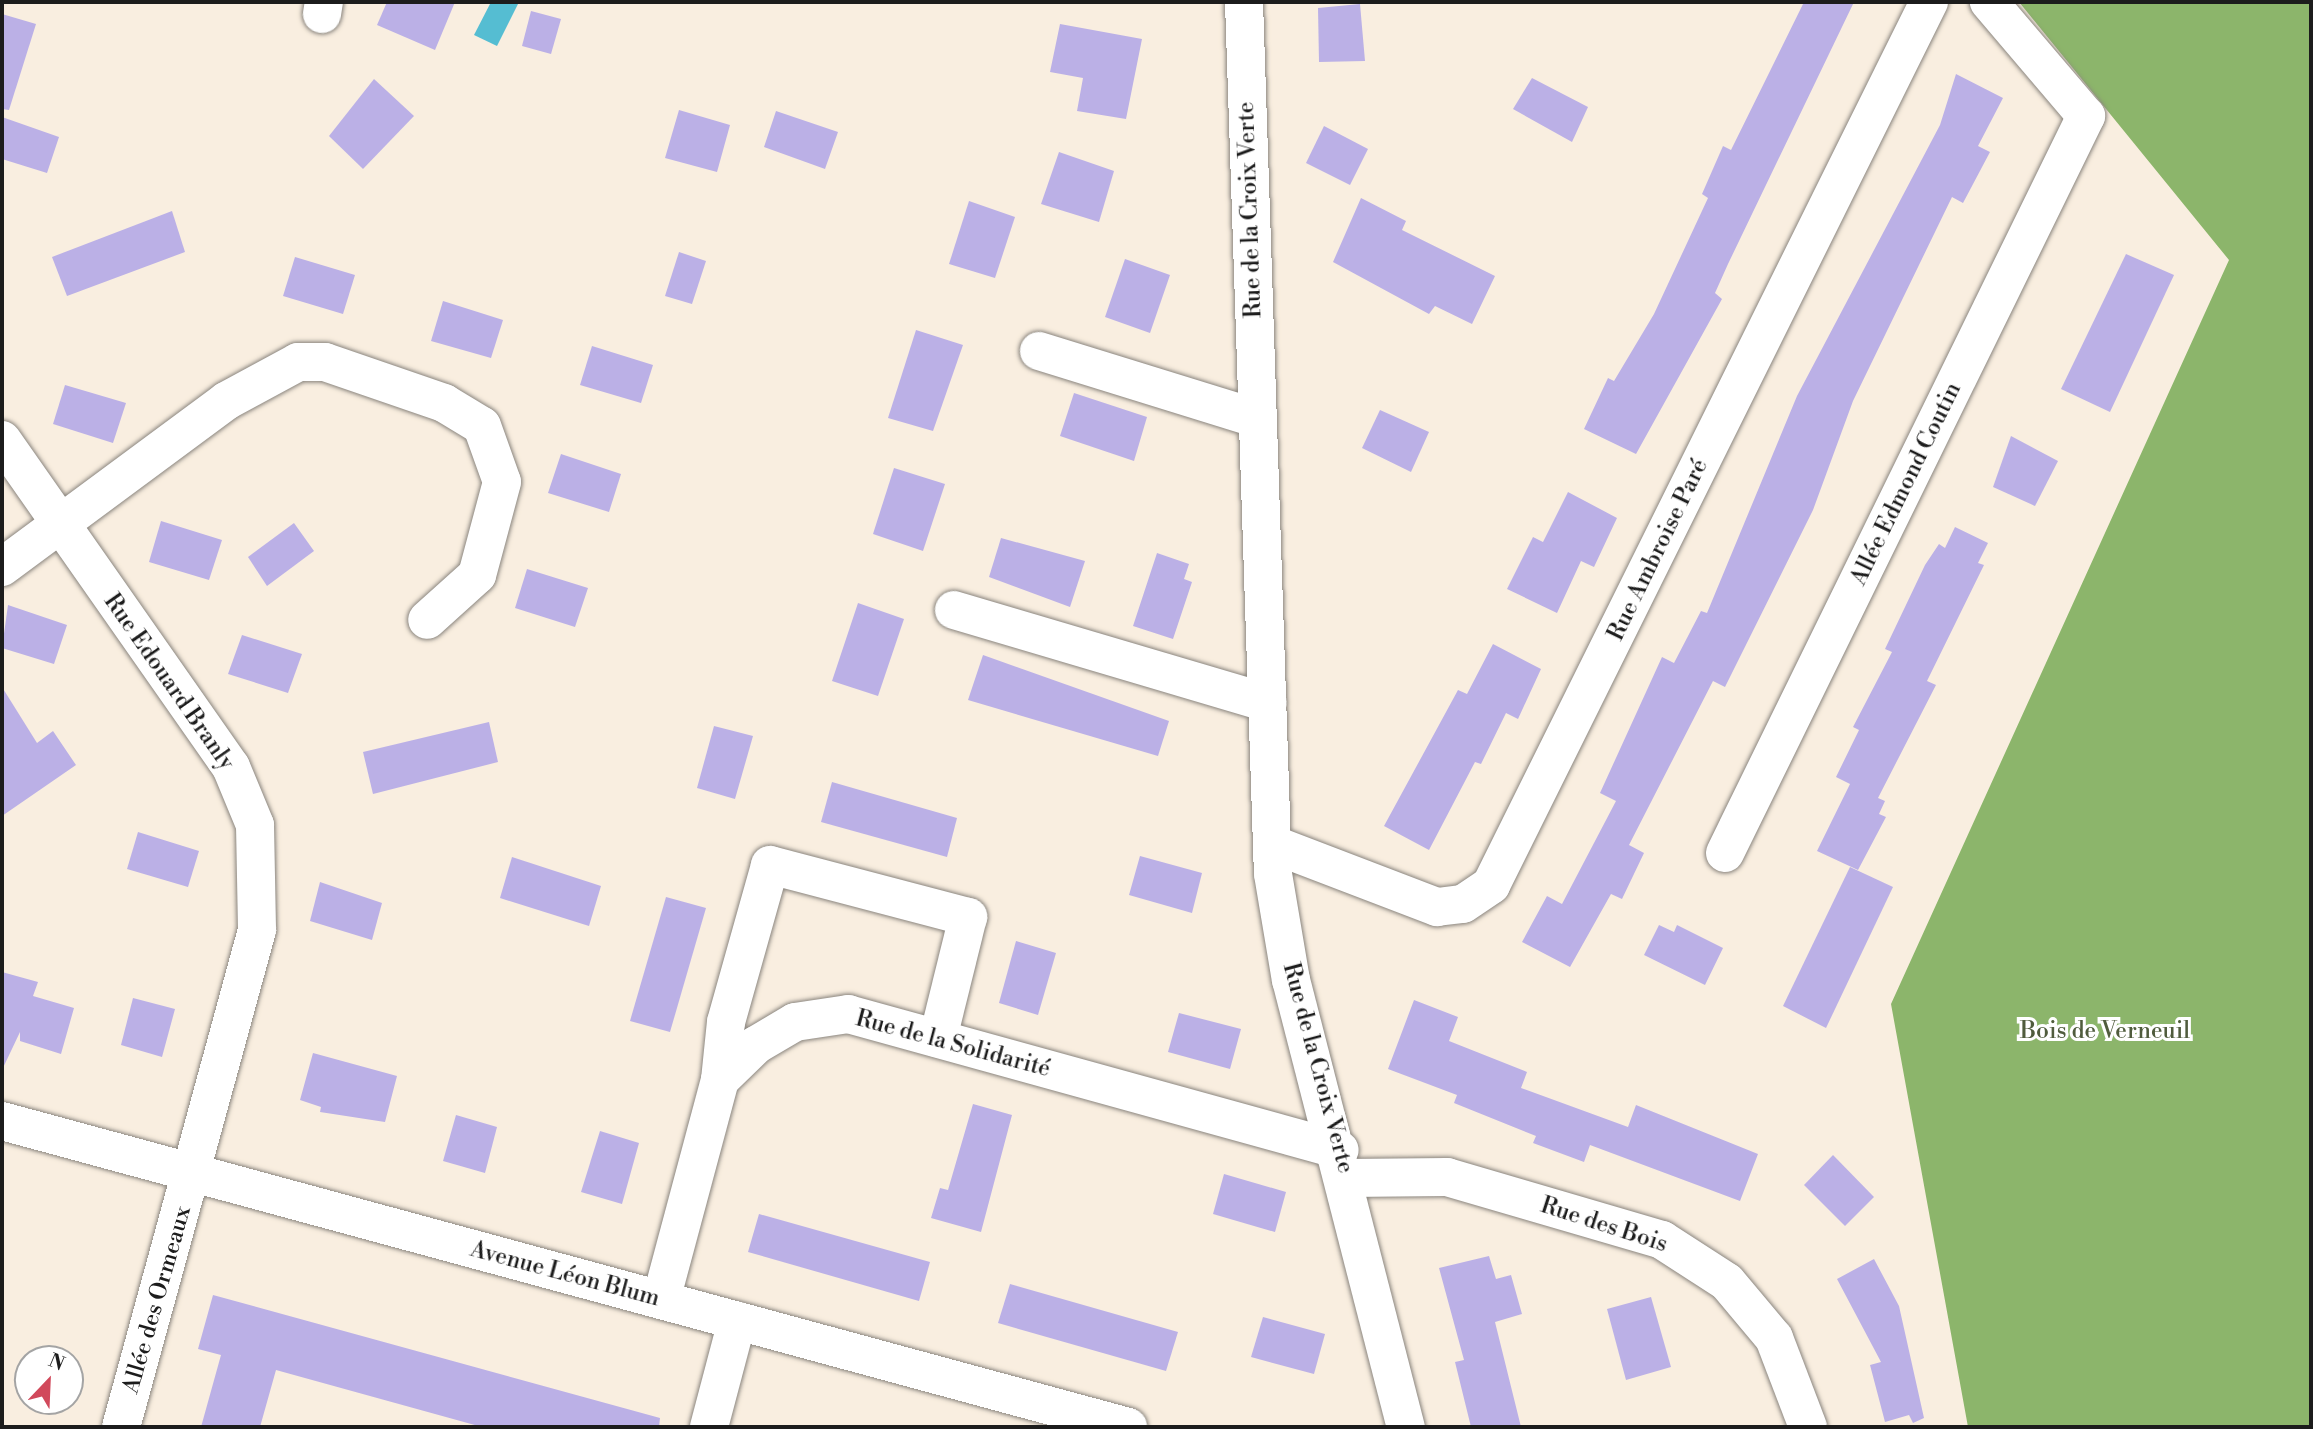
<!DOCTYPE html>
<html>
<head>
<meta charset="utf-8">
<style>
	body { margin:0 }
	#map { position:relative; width:2313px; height:1429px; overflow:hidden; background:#f9eee0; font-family:"Libre Bodoni",serif }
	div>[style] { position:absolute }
	.forest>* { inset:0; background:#8cb56b }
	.water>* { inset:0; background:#55bdd2 }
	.building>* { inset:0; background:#bbb0e6 }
	.roads { filter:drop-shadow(0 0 2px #8a857e) drop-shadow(0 0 2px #8a857e) }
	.minor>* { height:38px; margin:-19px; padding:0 19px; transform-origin:19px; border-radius:19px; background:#fff }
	span { translate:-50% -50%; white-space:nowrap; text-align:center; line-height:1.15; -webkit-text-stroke:6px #fff; paint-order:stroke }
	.street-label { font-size:23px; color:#1c1c1c }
	.park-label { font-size:23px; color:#505c3d }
	.frame { position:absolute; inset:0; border:4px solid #1c1c1c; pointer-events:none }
	.north { position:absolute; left:14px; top:1345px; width:70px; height:70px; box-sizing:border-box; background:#fff; border:2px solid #a4a4a4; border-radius:50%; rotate:23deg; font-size:19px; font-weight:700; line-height:28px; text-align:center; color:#1c1c1c }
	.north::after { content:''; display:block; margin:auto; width:24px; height:32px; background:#d1495b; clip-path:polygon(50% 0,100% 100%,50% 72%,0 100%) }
</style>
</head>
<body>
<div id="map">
	<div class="forest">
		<i style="clip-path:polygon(2019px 2px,2311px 2px,2311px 1427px,1968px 1427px,1891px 1004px,2229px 260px)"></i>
	</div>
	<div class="water">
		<i style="clip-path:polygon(491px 2px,519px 2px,497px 46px,474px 35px)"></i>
	</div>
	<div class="building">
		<i style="clip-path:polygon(387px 2px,455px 2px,435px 50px,377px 25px)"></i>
		<i style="clip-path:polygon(1804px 2px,1854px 2px,1728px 264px,1715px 293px,1722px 299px,1636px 454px,1584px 429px,1608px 378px,1614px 381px,1654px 314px,1708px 198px,1702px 194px,1723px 146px,1731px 150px)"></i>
		<i style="clip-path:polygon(1360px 4px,1365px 61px,1319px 62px,1318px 8px)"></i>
		<i style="clip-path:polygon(531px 11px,561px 19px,551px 54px,522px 46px)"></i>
		<i style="clip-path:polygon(2px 14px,36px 24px,9px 110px,2px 109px)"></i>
		<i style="clip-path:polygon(1060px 24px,1142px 39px,1126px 119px,1077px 111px,1083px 78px,1050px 72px)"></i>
		<i style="clip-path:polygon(1956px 74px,2003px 98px,1978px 146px,1990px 152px,1963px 203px,1952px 197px,1853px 401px,1813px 510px,1725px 687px,1713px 681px,1629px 845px,1644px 853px,1622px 899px,1611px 894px,1570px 967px,1522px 942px,1547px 896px,1562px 904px,1616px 801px,1600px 793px,1662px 657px,1674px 663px,1701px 611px,1707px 613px,1797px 396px,1940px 125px)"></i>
		<i style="clip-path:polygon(1532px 78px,1588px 107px,1572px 142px,1513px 109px)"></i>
		<i style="clip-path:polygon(374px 79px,414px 116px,363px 169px,329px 136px)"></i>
		<i style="clip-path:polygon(679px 110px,730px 125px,717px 172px,665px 158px)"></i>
		<i style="clip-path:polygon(776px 111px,838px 132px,825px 169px,764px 147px)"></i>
		<i style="clip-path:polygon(2px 117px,59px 137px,47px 173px,2px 159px)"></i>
		<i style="clip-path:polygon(1324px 126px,1368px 149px,1350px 185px,1306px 163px)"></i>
		<i style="clip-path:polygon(1059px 152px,1114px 171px,1099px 222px,1041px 204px)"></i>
		<i style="clip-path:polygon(1361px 198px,1406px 221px,1402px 230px,1495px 276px,1472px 324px,1435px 306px,1429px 314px,1333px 262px)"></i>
		<i style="clip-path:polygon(969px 201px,1015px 217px,995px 278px,949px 264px)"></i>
		<i style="clip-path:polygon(172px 211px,185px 252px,67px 296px,52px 257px)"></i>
		<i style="clip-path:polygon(679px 252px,706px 261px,692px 304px,665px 296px)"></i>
		<i style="clip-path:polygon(2126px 254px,2174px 275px,2110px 412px,2061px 389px)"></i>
		<i style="clip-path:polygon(295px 257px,355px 275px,343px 314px,283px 296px)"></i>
		<i style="clip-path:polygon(1125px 259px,1170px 275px,1150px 333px,1105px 317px)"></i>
		<i style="clip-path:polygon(443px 301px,503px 320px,491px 358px,431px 341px)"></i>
		<i style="clip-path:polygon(916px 330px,963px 345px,933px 431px,888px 418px)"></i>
		<i style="clip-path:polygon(592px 346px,653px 365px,641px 403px,580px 385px)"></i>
		<i style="clip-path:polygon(65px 385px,126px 403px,113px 443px,53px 424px)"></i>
		<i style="clip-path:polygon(1074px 393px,1147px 417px,1134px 461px,1060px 436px)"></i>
		<i style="clip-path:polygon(1380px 410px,1429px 432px,1411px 472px,1362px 448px)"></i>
		<i style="clip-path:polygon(2011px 436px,2058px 461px,2035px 506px,1993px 487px)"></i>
		<i style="clip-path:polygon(561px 454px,621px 474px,609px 512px,548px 493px)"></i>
		<i style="clip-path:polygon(894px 468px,945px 484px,923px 551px,873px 534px)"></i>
		<i style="clip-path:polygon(1568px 492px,1617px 518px,1594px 567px,1581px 561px,1557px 613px,1507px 589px,1533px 537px,1543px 542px)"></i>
		<i style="clip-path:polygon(161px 521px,222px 540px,209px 580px,149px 562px)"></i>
		<i style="clip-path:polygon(294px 523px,314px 551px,267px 586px,248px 557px)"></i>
		<i style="clip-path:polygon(1955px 527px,1988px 543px,1978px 563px,1984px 565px,1927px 681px,1936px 685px,1878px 798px,1885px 801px,1879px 814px,1886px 817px,1858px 870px,1817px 851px,1850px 784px,1836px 777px,1859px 730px,1853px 727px,1892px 652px,1885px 649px,1925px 565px,1939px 544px,1945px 548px)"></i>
		<i style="clip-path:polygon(1001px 538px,1085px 561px,1070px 607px,989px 577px)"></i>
		<i style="clip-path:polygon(1157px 553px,1189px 564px,1184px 579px,1192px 582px,1173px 639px,1133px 626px)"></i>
		<i style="clip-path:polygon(527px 569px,588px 588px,575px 627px,515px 608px)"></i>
		<i style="clip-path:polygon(858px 603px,904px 619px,878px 696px,832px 681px)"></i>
		<i style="clip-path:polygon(8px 605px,67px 625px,54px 664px,2px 648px)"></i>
		<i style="clip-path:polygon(242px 635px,302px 654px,288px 693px,228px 674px)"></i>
		<i style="clip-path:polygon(1493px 644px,1541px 669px,1518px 719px,1506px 713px,1481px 764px,1475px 762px,1429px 850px,1384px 826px,1458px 690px,1467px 694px)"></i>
		<i style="clip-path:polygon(983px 655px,1169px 721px,1158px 756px,968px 700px)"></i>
		<i style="clip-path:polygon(2px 687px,37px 743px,53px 731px,76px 765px,2px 816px)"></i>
		<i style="clip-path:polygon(489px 722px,498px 762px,373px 794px,363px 752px)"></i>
		<i style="clip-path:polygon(714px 726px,753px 736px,735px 799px,697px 788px)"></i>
		<i style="clip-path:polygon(832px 782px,957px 818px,947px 857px,821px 822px)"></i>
		<i style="clip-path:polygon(138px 832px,199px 851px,188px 887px,127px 869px)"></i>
		<i style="clip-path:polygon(1140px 856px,1202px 873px,1192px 913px,1129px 895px)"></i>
		<i style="clip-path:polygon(512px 857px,601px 886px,589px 926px,500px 898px)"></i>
		<i style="clip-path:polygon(1850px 867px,1893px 887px,1826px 1028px,1783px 1006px)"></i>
		<i style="clip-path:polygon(320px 882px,382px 903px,372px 940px,310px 921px)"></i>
		<i style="clip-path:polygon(666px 897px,706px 908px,670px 1032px,630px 1021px)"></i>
		<i style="clip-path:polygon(1659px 925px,1674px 932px,1677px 925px,1723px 948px,1705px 985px,1644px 955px)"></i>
		<i style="clip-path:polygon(1016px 941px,1056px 953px,1038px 1015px,999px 1003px)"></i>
		<i style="clip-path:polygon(2px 972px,38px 982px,33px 996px,74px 1008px,61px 1054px,20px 1041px,20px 1032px,2px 1070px)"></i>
		<i style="clip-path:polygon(133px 998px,175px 1009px,162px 1057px,121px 1045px)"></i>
		<i style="clip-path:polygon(1414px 1000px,1458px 1017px,1449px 1041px,1527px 1072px,1521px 1088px,1628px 1127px,1636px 1105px,1758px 1154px,1740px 1201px,1590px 1145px,1584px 1162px,1533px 1143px,1536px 1136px,1454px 1103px,1457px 1095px,1388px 1069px)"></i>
		<i style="clip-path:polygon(1179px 1013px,1241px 1029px,1230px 1069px,1168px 1052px)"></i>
		<i style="clip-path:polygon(313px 1053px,397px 1076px,385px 1122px,320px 1112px,321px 1107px,300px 1100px)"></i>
		<i style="clip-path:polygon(973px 1104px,1012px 1115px,981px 1232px,931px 1218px,940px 1188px,948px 1190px)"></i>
		<i style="clip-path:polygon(456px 1115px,497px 1127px,485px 1173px,443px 1161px)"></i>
		<i style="clip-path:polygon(600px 1131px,639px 1143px,622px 1204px,581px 1192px)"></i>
		<i style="clip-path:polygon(1833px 1155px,1874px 1197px,1845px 1226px,1804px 1185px)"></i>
		<i style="clip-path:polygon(1224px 1174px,1286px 1192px,1275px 1232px,1213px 1214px)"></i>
		<i style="clip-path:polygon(759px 1214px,930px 1262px,919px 1301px,748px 1252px)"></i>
		<i style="clip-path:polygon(1489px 1256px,1496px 1279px,1511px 1275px,1522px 1314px,1495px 1322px,1521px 1427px,1471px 1427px,1455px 1362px,1464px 1360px,1439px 1268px)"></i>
		<i style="clip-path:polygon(1874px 1259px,1899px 1306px,1924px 1418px,1913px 1423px,1909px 1415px,1885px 1422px,1870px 1365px,1881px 1362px,1837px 1279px)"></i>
		<i style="clip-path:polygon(1010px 1284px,1178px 1332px,1166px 1371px,998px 1323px)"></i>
		<i style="clip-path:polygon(213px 1295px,660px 1418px,659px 1427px,482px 1427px,276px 1370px,260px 1427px,201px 1427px,221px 1355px,198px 1349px)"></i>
		<i style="clip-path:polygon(1651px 1297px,1671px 1367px,1626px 1380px,1607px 1309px)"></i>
		<i style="clip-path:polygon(1263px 1317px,1325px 1334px,1314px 1374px,1251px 1357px)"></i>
	</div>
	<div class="roads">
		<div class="minor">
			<i style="left:1244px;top:2px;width:872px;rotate:88.1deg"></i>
			<i style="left:1273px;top:874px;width:108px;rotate:80.4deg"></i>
			<i style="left:1291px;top:980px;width:462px;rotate:75.6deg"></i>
			<i style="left:322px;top:14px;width:12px;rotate:-81deg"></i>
			<i style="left:1039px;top:351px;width:227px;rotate:17.2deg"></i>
			<i style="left:2px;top:440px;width:399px;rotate:55deg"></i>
			<i style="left:231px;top:767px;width:63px;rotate:67.5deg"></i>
			<i style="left:255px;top:825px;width:105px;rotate:88.9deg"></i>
			<i style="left:257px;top:930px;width:515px;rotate:105.3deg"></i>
			<i style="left:2px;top:567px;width:279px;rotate:-36.5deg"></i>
			<i style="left:226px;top:401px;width:82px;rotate:-28.4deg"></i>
			<i style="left:298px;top:362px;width:27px"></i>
			<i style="left:325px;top:362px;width:126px;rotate:19deg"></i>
			<i style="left:444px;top:403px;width:44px;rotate:31.2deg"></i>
			<i style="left:482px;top:426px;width:59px;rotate:70.3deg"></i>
			<i style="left:502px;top:482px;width:96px;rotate:105deg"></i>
			<i style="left:477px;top:575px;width:67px;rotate:138deg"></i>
			<i style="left:954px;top:610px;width:327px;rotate:16.5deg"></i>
			<i style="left:1272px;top:844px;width:177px;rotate:20.9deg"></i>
			<i style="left:1437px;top:907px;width:26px;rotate:-7deg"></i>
			<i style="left:1463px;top:904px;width:34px;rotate:-34deg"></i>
			<i style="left:1491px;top:885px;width:986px;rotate:-63.62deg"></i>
			<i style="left:1725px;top:853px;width:821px;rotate:-63.9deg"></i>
			<i style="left:2086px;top:116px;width:150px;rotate:-130.4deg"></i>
			<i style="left:720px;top:1080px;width:58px;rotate:-84.1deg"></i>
			<i style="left:726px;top:1022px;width:163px;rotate:-74.3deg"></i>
			<i style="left:770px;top:865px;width:205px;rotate:14.7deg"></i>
			<i style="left:968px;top:917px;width:125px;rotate:103.9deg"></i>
			<i style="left:2px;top:1121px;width:1167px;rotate:15.2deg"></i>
			<i style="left:1347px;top:1178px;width:100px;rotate:-0.6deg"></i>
			<i style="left:1447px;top:1177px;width:224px;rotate:16.3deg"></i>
			<i style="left:1662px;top:1240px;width:77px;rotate:32.9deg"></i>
			<i style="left:1727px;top:1282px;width:73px;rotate:50deg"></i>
			<i style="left:1774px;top:1338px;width:95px;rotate:69.1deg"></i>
			<i style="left:661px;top:1300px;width:228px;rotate:-75deg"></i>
			<i style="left:720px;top:1080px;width:50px;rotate:-44.2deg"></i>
			<i style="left:756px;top:1045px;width:45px;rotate:-30.5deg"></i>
			<i style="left:795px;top:1022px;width:54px;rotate:-8.6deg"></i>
			<i style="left:848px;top:1014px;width:510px;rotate:15.45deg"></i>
			<i style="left:709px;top:1427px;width:110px;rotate:-75.2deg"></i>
		</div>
	</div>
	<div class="street-label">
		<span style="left:1250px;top:210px;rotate:-92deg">Rue de la Croix Verte</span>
		<span style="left:1906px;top:484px;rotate:-64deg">Allée Edmond Coutin</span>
		<span style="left:1658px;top:550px;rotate:-64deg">Rue Ambroise Paré</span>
		<span style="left:169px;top:682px;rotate:55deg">Rue Edouard Branly</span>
		<span style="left:953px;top:1044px;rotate:15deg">Rue de la Solidarité</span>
		<span style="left:1318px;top:1068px;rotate:75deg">Rue de la Croix Verte</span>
		<span style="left:1604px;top:1225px;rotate:18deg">Rue des Bois</span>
		<span style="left:565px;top:1274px;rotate:15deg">Avenue Léon Blum</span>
		<span style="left:157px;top:1300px;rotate:-74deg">Allée des Ormeaux</span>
	</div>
	<div class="park-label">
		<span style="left:2105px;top:1031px">Bois de Verneuil</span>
	</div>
	<div class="frame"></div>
	<div class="north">N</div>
</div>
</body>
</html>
